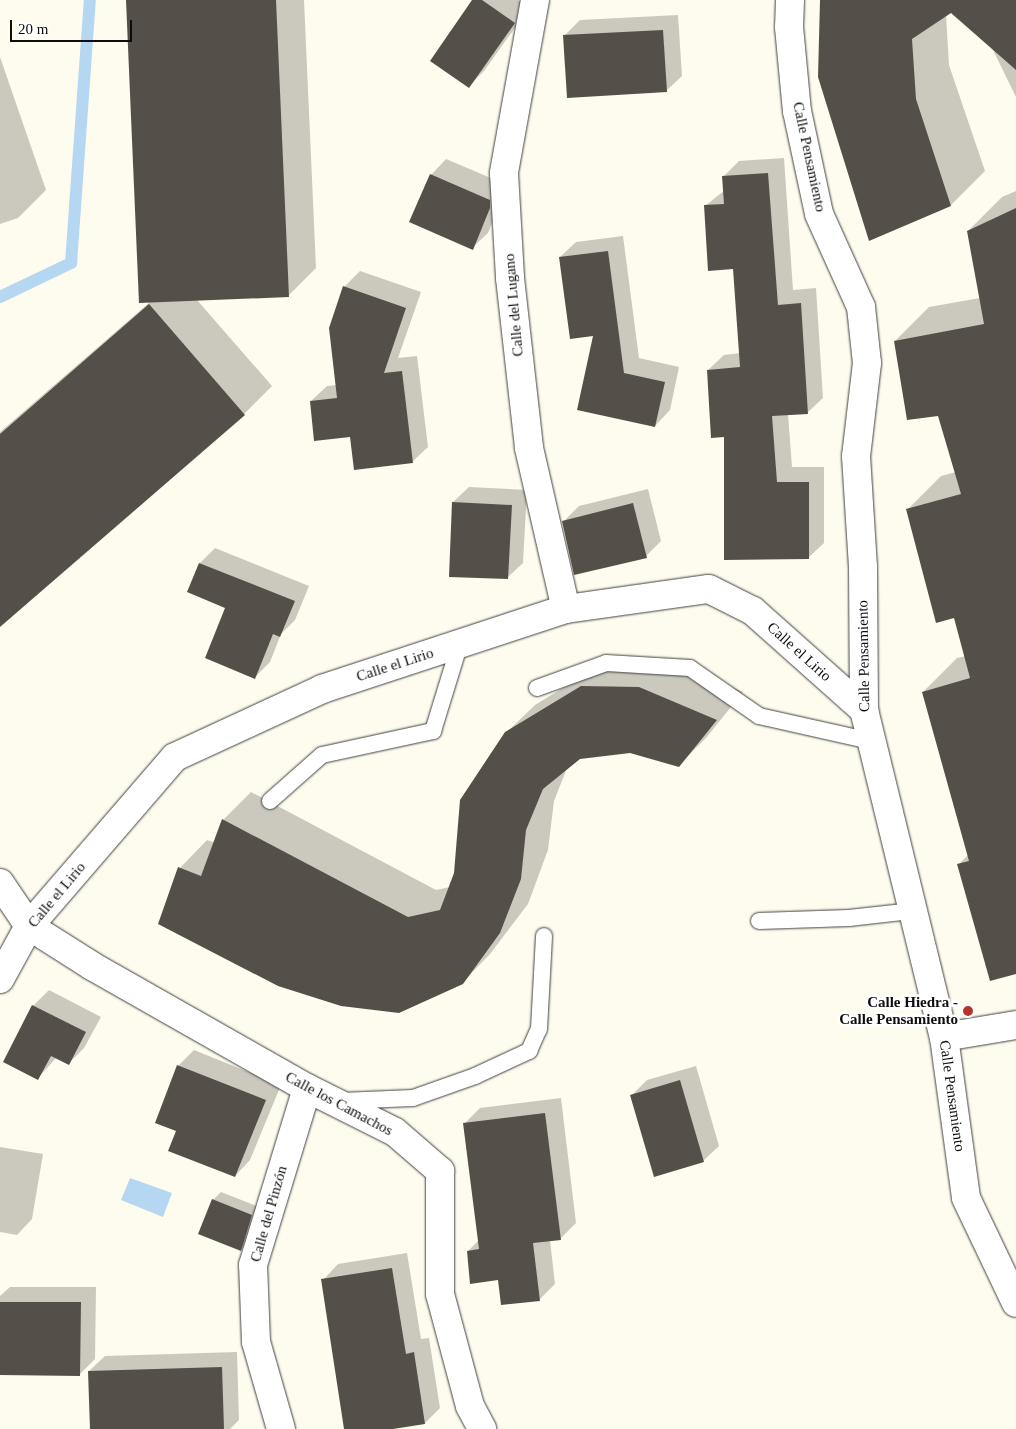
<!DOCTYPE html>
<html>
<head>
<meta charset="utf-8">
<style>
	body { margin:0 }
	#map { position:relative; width:1016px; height:1429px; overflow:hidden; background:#fefcee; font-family:"Times New Roman",serif }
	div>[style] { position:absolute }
	.water>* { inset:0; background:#b6d7f2 }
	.shadow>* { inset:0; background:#0003 }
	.stream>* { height:12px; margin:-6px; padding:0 6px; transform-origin:6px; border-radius:6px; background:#b6d7f2 }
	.building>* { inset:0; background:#554f4a }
	.roads { filter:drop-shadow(0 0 1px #404040) drop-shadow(0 0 1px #404040) }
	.lane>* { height:16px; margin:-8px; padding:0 8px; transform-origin:8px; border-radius:8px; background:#fff }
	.street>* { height:28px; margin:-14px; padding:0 14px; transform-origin:14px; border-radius:14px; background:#fff }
	.dots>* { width:14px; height:14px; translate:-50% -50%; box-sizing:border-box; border:2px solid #fff; border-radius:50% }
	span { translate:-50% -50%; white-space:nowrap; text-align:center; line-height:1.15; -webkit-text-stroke:5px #fff; paint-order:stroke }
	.street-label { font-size:15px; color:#0d0d0d }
	.poi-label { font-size:15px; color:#0d0d0d; font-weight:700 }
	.right { translate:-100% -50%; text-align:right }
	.scale { position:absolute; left:10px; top:20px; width:122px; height:22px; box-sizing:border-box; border:2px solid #0d0d0d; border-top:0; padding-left:6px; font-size:15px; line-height:18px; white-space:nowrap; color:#0d0d0d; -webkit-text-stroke:4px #fff; paint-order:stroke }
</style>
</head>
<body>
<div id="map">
	<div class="water">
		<i style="clip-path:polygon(130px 1178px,172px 1193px,163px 1217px,121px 1200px)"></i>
	</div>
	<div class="shadow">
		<i style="clip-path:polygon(127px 0,304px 0,316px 268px,288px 296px,197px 300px,272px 386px,244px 414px,0 625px,0 432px,150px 302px)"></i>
		<i style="clip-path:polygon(474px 0,518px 0,529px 8px,484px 71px,469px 86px)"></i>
		<i style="clip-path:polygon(821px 0,1016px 0,1016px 97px,992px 48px,951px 12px,946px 15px,949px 65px,985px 171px,951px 205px,870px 239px)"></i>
		<i style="clip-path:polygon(678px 15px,682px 76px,666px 91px,564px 36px,580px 20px)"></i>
		<i style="clip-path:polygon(0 57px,46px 190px,18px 218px,0 224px)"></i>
		<i style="clip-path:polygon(784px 158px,793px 290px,816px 288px,823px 398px,807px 413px,788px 414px,792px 467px,824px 467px,824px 543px,808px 558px,725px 435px,708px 370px,724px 355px,740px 353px,734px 268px,705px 206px,725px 190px,724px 176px,739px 161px)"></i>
		<i style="clip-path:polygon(446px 159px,505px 184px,505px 191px,488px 233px,472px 248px,431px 175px)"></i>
		<i style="clip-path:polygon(1016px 191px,1016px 973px,959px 864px,968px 855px,923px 692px,957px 658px,966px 656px,955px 617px,907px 510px,941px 476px,956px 472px,939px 415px,895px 341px,929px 307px,980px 298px,968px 231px,1002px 197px)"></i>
		<i style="clip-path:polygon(623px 236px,639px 358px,679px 367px,670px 410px,655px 426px,595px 335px,560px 257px,576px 242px)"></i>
		<i style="clip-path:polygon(360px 271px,421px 292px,398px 358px,417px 356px,428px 447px,412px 462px,351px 436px,311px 401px,327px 386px,337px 385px,344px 287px)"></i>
		<i style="clip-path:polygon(469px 487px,527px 490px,523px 563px,507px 578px,453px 502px)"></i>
		<i style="clip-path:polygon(648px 489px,661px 541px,646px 556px,563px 522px,579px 506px)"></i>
		<i style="clip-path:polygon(215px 548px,309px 586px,295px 620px,281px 634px,270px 662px,255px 677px,227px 607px,188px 592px,200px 563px)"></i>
		<i style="clip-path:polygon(610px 659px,668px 659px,743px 692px,706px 738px,678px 766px,630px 752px,579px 758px,567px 768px,554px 801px,548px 850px,528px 904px,490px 954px,462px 983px,180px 868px,207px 840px,215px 843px,223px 820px,251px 792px,436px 890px,450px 887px,506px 733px,535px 705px)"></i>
		<i style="clip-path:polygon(49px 990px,101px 1017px,84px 1048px,69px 1063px,57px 1057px,38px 1078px,33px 1006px)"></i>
		<i style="clip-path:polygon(194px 1050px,281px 1085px,250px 1160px,235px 1176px,178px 1130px,178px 1066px)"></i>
		<i style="clip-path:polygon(696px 1066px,719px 1146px,703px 1161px,631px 1096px,647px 1080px)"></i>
		<i style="clip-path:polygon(561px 1098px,576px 1223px,560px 1239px,550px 1240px,555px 1284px,539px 1300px,499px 1279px,468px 1251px,479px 1240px,465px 1123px,480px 1108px)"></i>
		<i style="clip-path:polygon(0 1147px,43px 1154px,32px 1219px,17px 1235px,0 1232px)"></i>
		<i style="clip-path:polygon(221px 1192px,259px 1207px,248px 1242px,241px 1250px,213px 1200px)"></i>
		<i style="clip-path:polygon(407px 1253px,421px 1339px,429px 1338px,440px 1408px,425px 1423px,384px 1429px,345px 1429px,323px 1280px,338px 1264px)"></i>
		<i style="clip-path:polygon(10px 1287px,96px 1287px,95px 1359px,80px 1374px,0 1374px,0 1296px)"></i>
		<i style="clip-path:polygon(237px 1352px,239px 1420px,230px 1429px,91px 1429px,89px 1371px,105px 1356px)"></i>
	</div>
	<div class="stream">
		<i style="left:0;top:297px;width:79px;rotate:-25.6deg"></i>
		<i style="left:71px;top:263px;width:264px;rotate:-85.9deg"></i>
	</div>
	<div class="building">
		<i style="clip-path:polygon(126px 0,276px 0,289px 297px,139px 303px)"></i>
		<i style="clip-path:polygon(472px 0,482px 0,515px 23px,469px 88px,430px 61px)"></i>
		<i style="clip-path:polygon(820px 0,1016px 0,1016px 70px,951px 13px,912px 39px,916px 99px,951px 206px,869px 241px,818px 77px)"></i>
		<i style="clip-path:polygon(663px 30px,667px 92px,567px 98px,563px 35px)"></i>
		<i style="clip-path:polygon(768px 173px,778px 305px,801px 303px,808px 414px,772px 416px,777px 482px,809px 482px,809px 559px,724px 560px,724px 437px,711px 438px,707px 370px,740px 367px,733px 269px,708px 271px,704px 205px,724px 204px,722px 176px)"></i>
		<i style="clip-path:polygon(430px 174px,490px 200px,490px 208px,473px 250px,409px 222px)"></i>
		<i style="clip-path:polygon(1016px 208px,1016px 974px,990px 981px,957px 864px,969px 861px,922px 692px,970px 678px,954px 618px,936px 623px,906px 509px,961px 494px,938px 416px,907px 420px,894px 341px,984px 324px,967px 231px)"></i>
		<i style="clip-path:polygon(608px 251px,624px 373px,665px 382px,655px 427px,577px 410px,593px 336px,570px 339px,559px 257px)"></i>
		<i style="clip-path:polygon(343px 286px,406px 308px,384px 373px,402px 371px,413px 463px,354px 470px,350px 437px,314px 441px,310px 401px,337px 398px,329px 328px)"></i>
		<i style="clip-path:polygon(149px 304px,245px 415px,0 627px,0 434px)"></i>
		<i style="clip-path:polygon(452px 502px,512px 505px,508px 579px,449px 577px)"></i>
		<i style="clip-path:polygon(633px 503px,647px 558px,574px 575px,562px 521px)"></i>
		<i style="clip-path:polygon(199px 563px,295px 601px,280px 637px,273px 634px,255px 679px,205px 658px,225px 608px,187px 592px)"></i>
		<i style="clip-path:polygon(581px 686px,639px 687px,717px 720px,679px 767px,630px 753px,580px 759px,543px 789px,526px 830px,521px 879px,500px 933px,463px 984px,399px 1013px,341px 1006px,278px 986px,158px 924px,178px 867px,201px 876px,222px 819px,408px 917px,440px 910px,454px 873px,460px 800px,505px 732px)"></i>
		<i style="clip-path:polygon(32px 1005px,86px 1032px,69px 1065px,51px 1056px,38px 1080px,3px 1062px)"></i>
		<i style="clip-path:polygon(177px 1065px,266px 1100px,235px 1177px,168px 1151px,176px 1131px,155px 1123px)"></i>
		<i style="clip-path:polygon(680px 1080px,704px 1162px,654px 1177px,630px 1095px)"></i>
		<i style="clip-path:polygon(545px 1113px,561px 1240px,533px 1243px,540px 1301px,501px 1305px,498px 1280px,470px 1284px,467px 1251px,479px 1249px,463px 1123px)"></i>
		<i style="clip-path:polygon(212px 1199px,252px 1215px,241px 1251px,198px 1234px)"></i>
		<i style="clip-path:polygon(392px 1268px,406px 1354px,414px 1352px,425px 1424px,393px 1429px,344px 1429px,321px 1279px)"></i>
		<i style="clip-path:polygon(0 1302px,81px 1302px,80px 1376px,0 1375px)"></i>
		<i style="clip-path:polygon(222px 1367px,224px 1429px,90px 1429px,88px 1371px)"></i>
	</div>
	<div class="roads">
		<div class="lane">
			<i style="left:537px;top:688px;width:73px;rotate:-19.9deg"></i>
			<i style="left:606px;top:663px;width:84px;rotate:3.4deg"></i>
			<i style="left:690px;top:668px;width:84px;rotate:34.8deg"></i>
			<i style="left:759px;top:716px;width:115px;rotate:12.6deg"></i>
			<i style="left:270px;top:801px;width:69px;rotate:-41.5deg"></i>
			<i style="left:322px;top:755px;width:114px;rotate:-12.2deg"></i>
			<i style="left:433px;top:731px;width:92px;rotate:-72.9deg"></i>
			<i style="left:759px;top:921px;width:90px;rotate:-1.9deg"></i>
			<i style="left:849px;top:918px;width:62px;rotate:-6.4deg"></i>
			<i style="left:341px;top:1101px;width:72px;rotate:-2.4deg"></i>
			<i style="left:413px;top:1098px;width:66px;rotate:-19.5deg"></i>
			<i style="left:475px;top:1076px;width:60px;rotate:-24.8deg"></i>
			<i style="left:529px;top:1051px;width:24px;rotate:-66deg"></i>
			<i style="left:539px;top:1029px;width:93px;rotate:-86.9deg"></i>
		</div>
		<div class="street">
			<i style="left:535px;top:0;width:176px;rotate:100.2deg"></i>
			<i style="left:504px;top:173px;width:105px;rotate:86.7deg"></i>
			<i style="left:510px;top:278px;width:171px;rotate:83.6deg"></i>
			<i style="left:529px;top:448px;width:165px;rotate:77.1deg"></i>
			<i style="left:790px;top:0;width:27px;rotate:92deg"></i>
			<i style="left:789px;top:27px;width:84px;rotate:84.6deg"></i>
			<i style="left:797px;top:111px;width:105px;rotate:77.9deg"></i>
			<i style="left:819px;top:214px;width:102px;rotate:65.7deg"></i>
			<i style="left:861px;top:307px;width:56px;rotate:83.9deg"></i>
			<i style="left:867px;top:363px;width:94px;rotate:96.7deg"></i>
			<i style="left:856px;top:456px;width:111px;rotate:86.4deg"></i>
			<i style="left:863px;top:567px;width:143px;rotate:89.6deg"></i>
			<i style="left:864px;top:710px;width:337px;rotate:76.3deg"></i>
			<i style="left:944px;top:1037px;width:162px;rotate:82.2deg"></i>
			<i style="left:966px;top:1198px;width:116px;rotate:64.5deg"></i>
			<i style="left:0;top:883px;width:52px;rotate:56deg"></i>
			<i style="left:29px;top:926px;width:75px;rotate:32.4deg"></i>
			<i style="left:92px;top:966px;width:247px;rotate:29.6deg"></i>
			<i style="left:307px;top:1088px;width:98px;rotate:26.6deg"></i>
			<i style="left:395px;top:1132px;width:60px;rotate:40.9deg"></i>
			<i style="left:440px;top:1171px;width:123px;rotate:90deg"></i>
			<i style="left:440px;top:1294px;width:116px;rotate:75deg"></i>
			<i style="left:470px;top:1406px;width:26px;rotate:62deg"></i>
			<i style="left:0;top:979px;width:60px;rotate:-61.3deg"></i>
			<i style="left:29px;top:926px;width:223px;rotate:-49.2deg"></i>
			<i style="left:175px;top:757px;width:162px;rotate:-24.8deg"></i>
			<i style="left:322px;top:689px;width:257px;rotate:-18.2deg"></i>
			<i style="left:566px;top:609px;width:144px;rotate:-8deg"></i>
			<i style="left:709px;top:589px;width:49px;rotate:26.6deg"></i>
			<i style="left:753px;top:611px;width:149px;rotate:41.7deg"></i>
			<i style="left:944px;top:1037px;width:73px;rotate:-9.5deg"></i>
			<i style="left:281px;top:1429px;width:91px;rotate:-106deg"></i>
			<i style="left:256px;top:1342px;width:77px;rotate:-92.2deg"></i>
			<i style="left:253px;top:1265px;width:185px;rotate:-73deg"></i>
		</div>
	</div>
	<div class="dots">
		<i style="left:968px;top:1011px;background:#b5322e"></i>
	</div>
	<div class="street-label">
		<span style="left:809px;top:157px;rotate:78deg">Calle Pensamiento</span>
		<span style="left:514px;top:305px;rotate:-95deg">Calle del Lugano</span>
		<span style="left:799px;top:652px;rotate:42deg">Calle el Lirio</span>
		<span style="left:864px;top:656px;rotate:-91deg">Calle Pensamiento</span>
		<span style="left:395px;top:665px;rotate:-18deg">Calle el Lirio</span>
		<span style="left:57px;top:895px;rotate:-50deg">Calle el Lirio</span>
		<span style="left:952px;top:1096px;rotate:82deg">Calle Pensamiento</span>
		<span style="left:339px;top:1104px;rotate:28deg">Calle los Camachos</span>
		<span style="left:269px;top:1214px;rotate:-74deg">Calle del Pinzón</span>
	</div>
	<div class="poi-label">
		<span class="right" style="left:958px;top:1011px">Calle Hiedra -<br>Calle Pensamiento</span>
	</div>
	<div class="scale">20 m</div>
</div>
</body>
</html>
